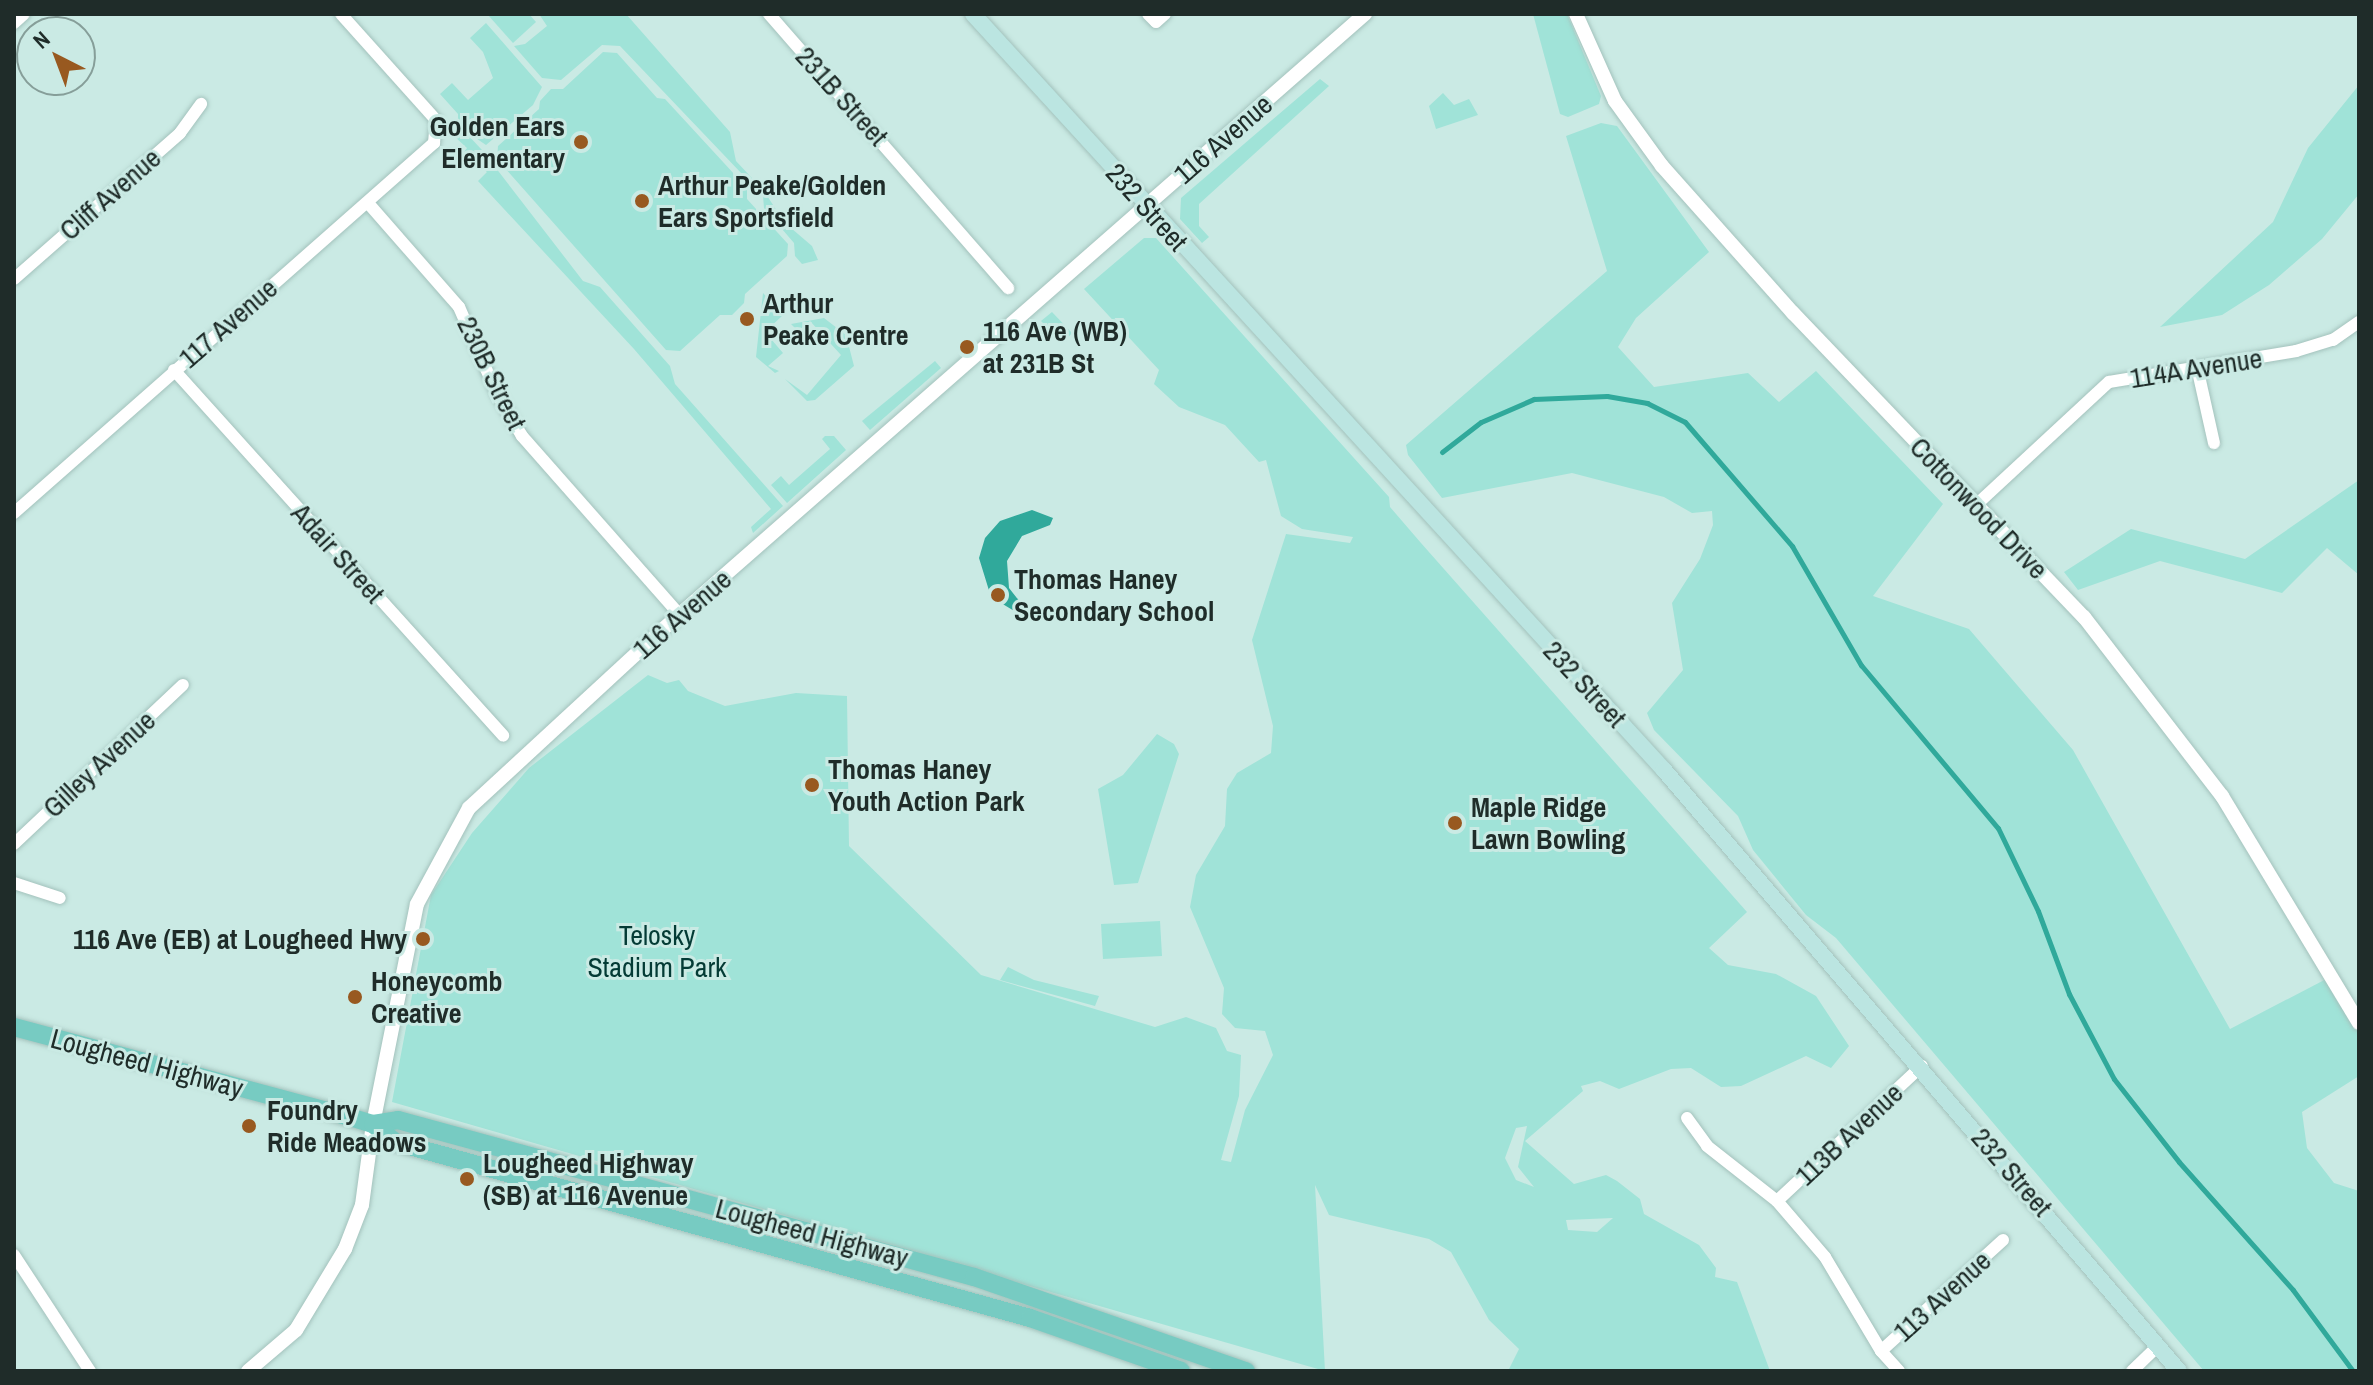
<!DOCTYPE html>
<html>
<head>
<meta charset="utf-8">
<style>
	body { margin:0 }
	#map { position:relative; width:2373px; height:1385px; overflow:hidden; background:#caeae4; font-family:"Archivo Narrow",sans-serif }
	div>[style] { position:absolute }
	.green>* { inset:0; background:#a0e3d8 }
	.water>* { inset:0; background:#30a99b }
	.stream>* { height:5px; margin:-2.5px; padding:0 2.5px; transform-origin:2.5px; border-radius:2.5px; background:#30a99b }
	.roads { filter:drop-shadow(0 0 2px #a3c2bc) drop-shadow(0 0 2px #a3c2bc) }
	.minor>* { height:12px; margin:-6px; padding:0 6px; transform-origin:6px; border-radius:6px; background:#fff }
	.tertiary>* { height:14px; margin:-7px; padding:0 7px; transform-origin:7px; border-radius:7px; background:#fff }
	.secondary>* { height:16px; margin:-8px; padding:0 8px; transform-origin:8px; border-radius:8px; background:#bbe5e1 }
	.primary>* { height:18px; margin:-9px; padding:0 9px; transform-origin:9px; border-radius:9px; background:#77cbc2 }
	.dots>* { width:22px; height:22px; translate:-50% -50%; box-sizing:border-box; border:4px solid #caeae4; border-radius:50% }
	span { translate:-50% -50%; white-space:nowrap; text-align:center; line-height:1.15; -webkit-text-stroke:6px #caeae4; paint-order:stroke }
	.street-label { font-size:28px; color:#1f2c29 }
	.poi-label { font-size:28px; color:#1f2c29; font-weight:700 }
	.right { translate:-100% -50%; text-align:right }
	.left { translate:0 -50%; text-align:left }
	.park-label { font-size:28px; color:#043b35 }
	.frame { position:absolute; inset:0; border:16px solid #1f2c29; pointer-events:none }
	.north { position:absolute; left:16px; top:16px; width:80px; height:80px; box-sizing:border-box; background:#caeae4; border:2px solid #869e99; border-radius:50%; rotate:318deg; font-size:22px; font-weight:700; line-height:32px; text-align:center; color:#1f2c29 }
	.north::after { content:''; display:block; margin:auto; width:28px; height:36px; background:#985920; clip-path:polygon(50% 0,100% 100%,50% 72%,0 100%) }
</style>
</head>
<body>
<div id="map">
	<div class="green">
		<i style="clip-path:polygon(529px 14px,536px 22px,513px 43px,488px 15px)"></i>
		<i style="clip-path:polygon(539px 14px,626px 14px,730px 132px,736px 161px,764px 191px,784px 222px,812px 246px,818px 260px,802px 264px,795px 256px,794px 243px,764px 208px,763px 196px,620px 46px,602px 45px,561px 80px,542px 78px,514px 46px,525px 44px,547px 26px)"></i>
		<i style="clip-path:polygon(1533px 14px,1567px 14px,1601px 96px,1599px 104px,1568px 117px,1560px 114px)"></i>
		<i style="clip-path:polygon(486px 23px,542px 87px,533px 105px,486px 145px,458px 126px,458px 114px,440px 94px,452px 83px,468px 100px,493px 78px,483px 52px,470px 38px)"></i>
		<i style="clip-path:polygon(603px 52px,617px 53px,657px 98px,665px 99px,747px 188px,747px 199px,788px 244px,787px 256px,745px 294px,744px 303px,732px 315px,720px 315px,680px 351px,666px 350px,497px 159px,498px 146px,539px 109px,540px 101px,551px 89px,563px 89px)"></i>
		<i style="clip-path:polygon(1320px 79px,1329px 86px,1199px 204px,1199px 226px,1209px 237px,1202px 243px,1180px 219px,1181px 198px)"></i>
		<i style="clip-path:polygon(2359px 85px,2359px 194px,2322px 239px,2269px 285px,2222px 315px,2160px 327px,2273px 222px,2308px 148px)"></i>
		<i style="clip-path:polygon(1443px 93px,1454px 105px,1469px 99px,1478px 115px,1436px 129px,1429px 106px)"></i>
		<i style="clip-path:polygon(1601px 123px,1617px 126px,1709px 252px,1636px 318px,1618px 347px,1654px 387px,1748px 373px,1779px 402px,1816px 371px,1943px 504px,1873px 596px,1969px 629px,2073px 750px,2230px 1029px,2332px 976px,2359px 1023px,2359px 1076px,2302px 1112px,2307px 1148px,2334px 1183px,2359px 1191px,2359px 1371px,2204px 1371px,1836px 938px,1806px 915px,1753px 850px,1738px 816px,1654px 730px,1647px 713px,1683px 670px,1672px 603px,1700px 559px,1713px 525px,1712px 511px,1692px 513px,1664px 497px,1572px 473px,1442px 498px,1408px 455px,1406px 445px,1607px 271px,1566px 136px)"></i>
		<i style="clip-path:polygon(460px 134px,467px 134px,482px 150px,583px 281px,600px 287px,670px 366px,675px 384px,783px 506px,753px 533px,751px 527px,771px 509px,634px 349px,478px 181px,487px 172px,464px 152px,467px 148px,455px 137px)"></i>
		<i style="clip-path:polygon(evenodd,1144px 238px,1156px 238px,1389px 497px,1390px 507px,1421px 543px,1747px 912px,1709px 948px,1728px 965px,1776px 974px,1816px 996px,1849px 1046px,1831px 1068px,1806px 1056px,1741px 1086px,1721px 1087px,1691px 1068px,1671px 1069px,1619px 1089px,1600px 1081px,1581px 1086px,1583px 1091px,1525px 1141px,1574px 1184px,1606px 1175px,1617px 1181px,1640px 1199px,1644px 1214px,1699px 1245px,1716px 1268px,1715px 1277px,1737px 1282px,1770px 1371px,1508px 1371px,1519px 1349px,1489px 1320px,1451px 1252px,1429px 1239px,1329px 1215px,1315px 1185px,1325px 1371px,392px 1102px,431px 895px,472px 833px,529px 768px,648px 675px,667px 683px,679px 680px,688px 691px,725px 706px,796px 693px,847px 696px,849px 846px,981px 975px,1155px 1027px,1186px 1017px,1216px 1028px,1227px 1051px,1241px 1055px,1239px 1096px,1221px 1160px,1231px 1162px,1245px 1110px,1273px 1055px,1265px 1031px,1235px 1028px,1222px 1014px,1224px 988px,1190px 907px,1196px 875px,1225px 826px,1227px 789px,1237px 773px,1271px 753px,1273px 726px,1252px 640px,1286px 534px,1350px 543px,1353px 537px,1302px 529px,1281px 516px,1266px 460px,1259px 462px,1225px 425px,1179px 407px,1154px 384px,1159px 370px,1084px 289px,1144px 238px,1527px 1126px,1518px 1167px,1534px 1187px,1516px 1180px,1505px 1158px,1516px 1128px,1527px 1126px,1144px 238px,1613px 1218px,1597px 1232px,1568px 1230px,1566px 1220px,1613px 1218px)"></i>
		<i style="clip-path:polygon(763px 293px,783px 315px,765px 332px,783px 353px,768px 366px,779px 371px,775px 373px,756px 357px)"></i>
		<i style="clip-path:polygon(1052px 312px,1072px 333px,1063px 343px,1041px 321px)"></i>
		<i style="clip-path:polygon(824px 318px,846px 335px,854px 366px,815px 400px,807px 401px,785px 379px,807px 395px,841px 355px,810px 321px,798px 331px,791px 324px)"></i>
		<i style="clip-path:polygon(935px 361px,941px 368px,870px 430px,862px 421px)"></i>
		<i style="clip-path:polygon(825px 436px,834px 436px,846px 450px,787px 503px,771px 485px,781px 476px,789px 485px,830px 449px,822px 439px)"></i>
		<i style="clip-path:polygon(2359px 480px,2359px 575px,2327px 548px,2282px 593px,2160px 561px,2078px 590px,2064px 572px,2131px 529px,2245px 559px)"></i>
		<i style="clip-path:polygon(1157px 734px,1174px 744px,1179px 754px,1138px 883px,1114px 885px,1098px 789px,1123px 775px)"></i>
		<i style="clip-path:polygon(1160px 921px,1162px 956px,1103px 959px,1101px 924px)"></i>
		<i style="clip-path:polygon(1008px 967px,1034px 980px,1099px 996px,1095px 1006px,1000px 980px)"></i>
	</div>
	<div class="water">
		<i style="clip-path:polygon(1032px 510px,1053px 518px,1050px 525px,1022px 536px,1007px 561px,1009px 588px,1024px 607px,1021px 615px,991px 597px,979px 558px,985px 538px,1000px 521px)"></i>
	</div>
	<div class="stream">
		<i style="left:1442px;top:452px;width:49px;rotate:-37.6deg"></i>
		<i style="left:1481px;top:422px;width:58px;rotate:-23.5deg"></i>
		<i style="left:1534px;top:399px;width:73px;rotate:-2.4deg"></i>
		<i style="left:1607px;top:396px;width:41px;rotate:9.9deg"></i>
		<i style="left:1647px;top:403px;width:42px;rotate:26.6deg"></i>
		<i style="left:1685px;top:422px;width:164px;rotate:49.2deg"></i>
		<i style="left:1792px;top:546px;width:138px;rotate:59.9deg"></i>
		<i style="left:1861px;top:665px;width:213px;rotate:50deg"></i>
		<i style="left:1998px;top:828px;width:92px;rotate:64.3deg"></i>
		<i style="left:2038px;top:911px;width:89px;rotate:69.5deg"></i>
		<i style="left:2069px;top:994px;width:96px;rotate:62.1deg"></i>
		<i style="left:2114px;top:1079px;width:105px;rotate:51.9deg"></i>
		<i style="left:2179px;top:1162px;width:171px;rotate:48.3deg"></i>
		<i style="left:2293px;top:1290px;width:101px;rotate:53.5deg"></i>
	</div>
	<div class="roads">
		<div class="minor">
			<i style="left:769px;top:14px;width:364px;rotate:48.9deg"></i>
			<i style="left:1148px;top:14px;width:11px;rotate:45deg"></i>
			<i style="left:1156px;top:22px;width:12px;rotate:-42deg"></i>
			<i style="left:14px;top:23px;width:13px;rotate:-42deg"></i>
			<i style="left:368px;top:203px;width:138px;rotate:48.8deg"></i>
			<i style="left:459px;top:307px;width:95px;rotate:66.4deg"></i>
			<i style="left:497px;top:394px;width:49px;rotate:59.2deg"></i>
			<i style="left:522px;top:436px;width:239px;rotate:48.6deg"></i>
			<i style="left:14px;top:279px;width:221px;rotate:-41.3deg"></i>
			<i style="left:180px;top:133px;width:36px;rotate:-54deg"></i>
			<i style="left:2197px;top:367px;width:78px;rotate:77.4deg"></i>
			<i style="left:174px;top:370px;width:492px;rotate:48deg"></i>
			<i style="left:1976px;top:505px;width:181px;rotate:-42.8deg"></i>
			<i style="left:2109px;top:382px;width:190px;rotate:-9.4deg"></i>
			<i style="left:2296px;top:351px;width:39px;rotate:-17deg"></i>
			<i style="left:2333px;top:340px;width:32px;rotate:-35deg"></i>
			<i style="left:14px;top:513px;width:560px;rotate:-41.38deg"></i>
			<i style="left:434px;top:143px;width:23px;rotate:-85deg"></i>
			<i style="left:436px;top:120px;width:142px;rotate:-131.9deg"></i>
			<i style="left:14px;top:844px;width:232px;rotate:-43.3deg"></i>
			<i style="left:14px;top:883px;width:48px;rotate:18.1deg"></i>
			<i style="left:1687px;top:1118px;width:34px;rotate:54deg"></i>
			<i style="left:1707px;top:1146px;width:89px;rotate:38.2deg"></i>
			<i style="left:1777px;top:1201px;width:74px;rotate:49.4deg"></i>
			<i style="left:1825px;top:1257px;width:109px;rotate:59.2deg"></i>
			<i style="left:1881px;top:1351px;width:27px;rotate:48deg"></i>
			<i style="left:1777px;top:1201px;width:198px;rotate:-43deg"></i>
			<i style="left:14px;top:1255px;width:139px;rotate:56.8deg"></i>
			<i style="left:1881px;top:1351px;width:165px;rotate:-42.3deg"></i>
			<i style="left:2132px;top:1371px;width:35px;rotate:-44deg"></i>
		</div>
		<div class="tertiary">
			<i style="left:1576px;top:14px;width:95px;rotate:65.9deg"></i>
			<i style="left:1615px;top:101px;width:80px;rotate:54.1deg"></i>
			<i style="left:1662px;top:166px;width:197px;rotate:48.3deg"></i>
			<i style="left:1793px;top:313px;width:421px;rotate:46.3deg"></i>
			<i style="left:2084px;top:617px;width:226px;rotate:52.4deg"></i>
			<i style="left:2222px;top:796px;width:265px;rotate:58.9deg"></i>
			<i style="left:248px;top:1371px;width:63px;rotate:-40.5deg"></i>
			<i style="left:296px;top:1330px;width:95px;rotate:-58.8deg"></i>
			<i style="left:345px;top:1249px;width:47px;rotate:-68.9deg"></i>
			<i style="left:362px;top:1205px;width:82px;rotate:-82.3deg"></i>
			<i style="left:373px;top:1124px;width:224px;rotate:-78.7deg"></i>
			<i style="left:417px;top:904px;width:109px;rotate:-61.6deg"></i>
			<i style="left:469px;top:808px;width:263px;rotate:-42.7deg"></i>
			<i style="left:662px;top:630px;width:935px;rotate:-41.23deg"></i>
		</div>
		<div class="secondary">
			<i style="left:973px;top:14px;width:1024px;rotate:47.57deg"></i>
			<i style="left:1664px;top:770px;width:791px;rotate:49.41deg"></i>
		</div>
		<div class="primary">
			<i style="left:14px;top:1027px;width:351px;rotate:15deg"></i>
			<i style="left:353px;top:1118px;width:21px;rotate:17deg"></i>
			<i style="left:373px;top:1124px;width:28px;rotate:39deg"></i>
			<i style="left:395px;top:1142px;width:659px;rotate:15.49deg"></i>
			<i style="left:1030px;top:1318px;width:160px;rotate:19.3deg"></i>
			<i style="left:373px;top:1124px;width:25px;rotate:-9deg"></i>
			<i style="left:398px;top:1120px;width:597px;rotate:15.25deg"></i>
			<i style="left:974px;top:1277px;width:288px;rotate:19.1deg"></i>
		</div>
	</div>
	<div class="dots">
		<i style="left:581px;top:142px;background:#985920"></i>
		<i style="left:642px;top:201px;background:#985920"></i>
		<i style="left:747px;top:319px;background:#985920"></i>
		<i style="left:967px;top:347px;background:#985920"></i>
		<i style="left:998px;top:595px;background:#985920"></i>
		<i style="left:812px;top:785px;background:#985920"></i>
		<i style="left:1455px;top:823px;background:#985920"></i>
		<i style="left:423px;top:939px;background:#985920"></i>
		<i style="left:355px;top:997px;background:#985920"></i>
		<i style="left:249px;top:1126px;background:#985920"></i>
		<i style="left:467px;top:1179px;background:#985920"></i>
	</div>
	<div class="street-label">
		<span style="left:842px;top:96px;rotate:48deg">231B Street</span>
		<span style="left:1223px;top:139px;rotate:-41deg">116 Avenue</span>
		<span style="left:110px;top:194px;rotate:-41deg">Cliff Avenue</span>
		<span style="left:1147px;top:207px;rotate:48deg">232 Street</span>
		<span style="left:228px;top:323px;rotate:-41deg">117 Avenue</span>
		<span style="left:2196px;top:368px;rotate:-9deg">114A Avenue</span>
		<span style="left:492px;top:373px;rotate:64deg">230B Street</span>
		<span style="left:1979px;top:508px;rotate:46deg">Cottonwood Drive</span>
		<span style="left:338px;top:553px;rotate:48deg">Adair Street</span>
		<span style="left:682px;top:614px;rotate:-41deg">116 Avenue</span>
		<span style="left:1585px;top:684px;rotate:47deg">232 Street</span>
		<span style="left:99px;top:764px;rotate:-43deg">Gilley Avenue</span>
		<span style="left:147px;top:1063px;rotate:15deg">Lougheed Highway</span>
		<span style="left:1849px;top:1134px;rotate:-43deg">113B Avenue</span>
		<span style="left:2012px;top:1172px;rotate:49deg">232 Street</span>
		<span style="left:812px;top:1233px;rotate:15deg">Lougheed Highway</span>
		<span style="left:1942px;top:1296px;rotate:-42deg">113 Avenue</span>
	</div>
	<div class="poi-label">
		<span class="right" style="left:565px;top:142px">Golden Ears<br>Elementary</span>
		<span class="left" style="left:658px;top:201px">Arthur Peake/Golden<br>Ears Sportsfield</span>
		<span class="left" style="left:763px;top:319px">Arthur<br>Peake Centre</span>
		<span class="left" style="left:983px;top:347px">116 Ave (WB)<br>at 231B St</span>
		<span class="left" style="left:1014px;top:595px">Thomas Haney<br>Secondary School</span>
		<span class="left" style="left:828px;top:785px">Thomas Haney<br>Youth Action Park</span>
		<span class="left" style="left:1471px;top:823px">Maple Ridge<br>Lawn Bowling</span>
		<span class="right" style="left:407px;top:939px">116 Ave (EB) at Lougheed Hwy</span>
		<span class="left" style="left:371px;top:997px">Honeycomb<br>Creative</span>
		<span class="left" style="left:267px;top:1126px">Foundry<br>Ride Meadows</span>
		<span class="left" style="left:483px;top:1179px">Lougheed Highway<br>(SB) at 116 Avenue</span>
	</div>
	<div class="park-label">
		<span style="left:657px;top:951px">Telosky<br>Stadium Park</span>
	</div>
	<div class="frame"></div>
	<div class="north">N</div>
</div>
</body>
</html>
